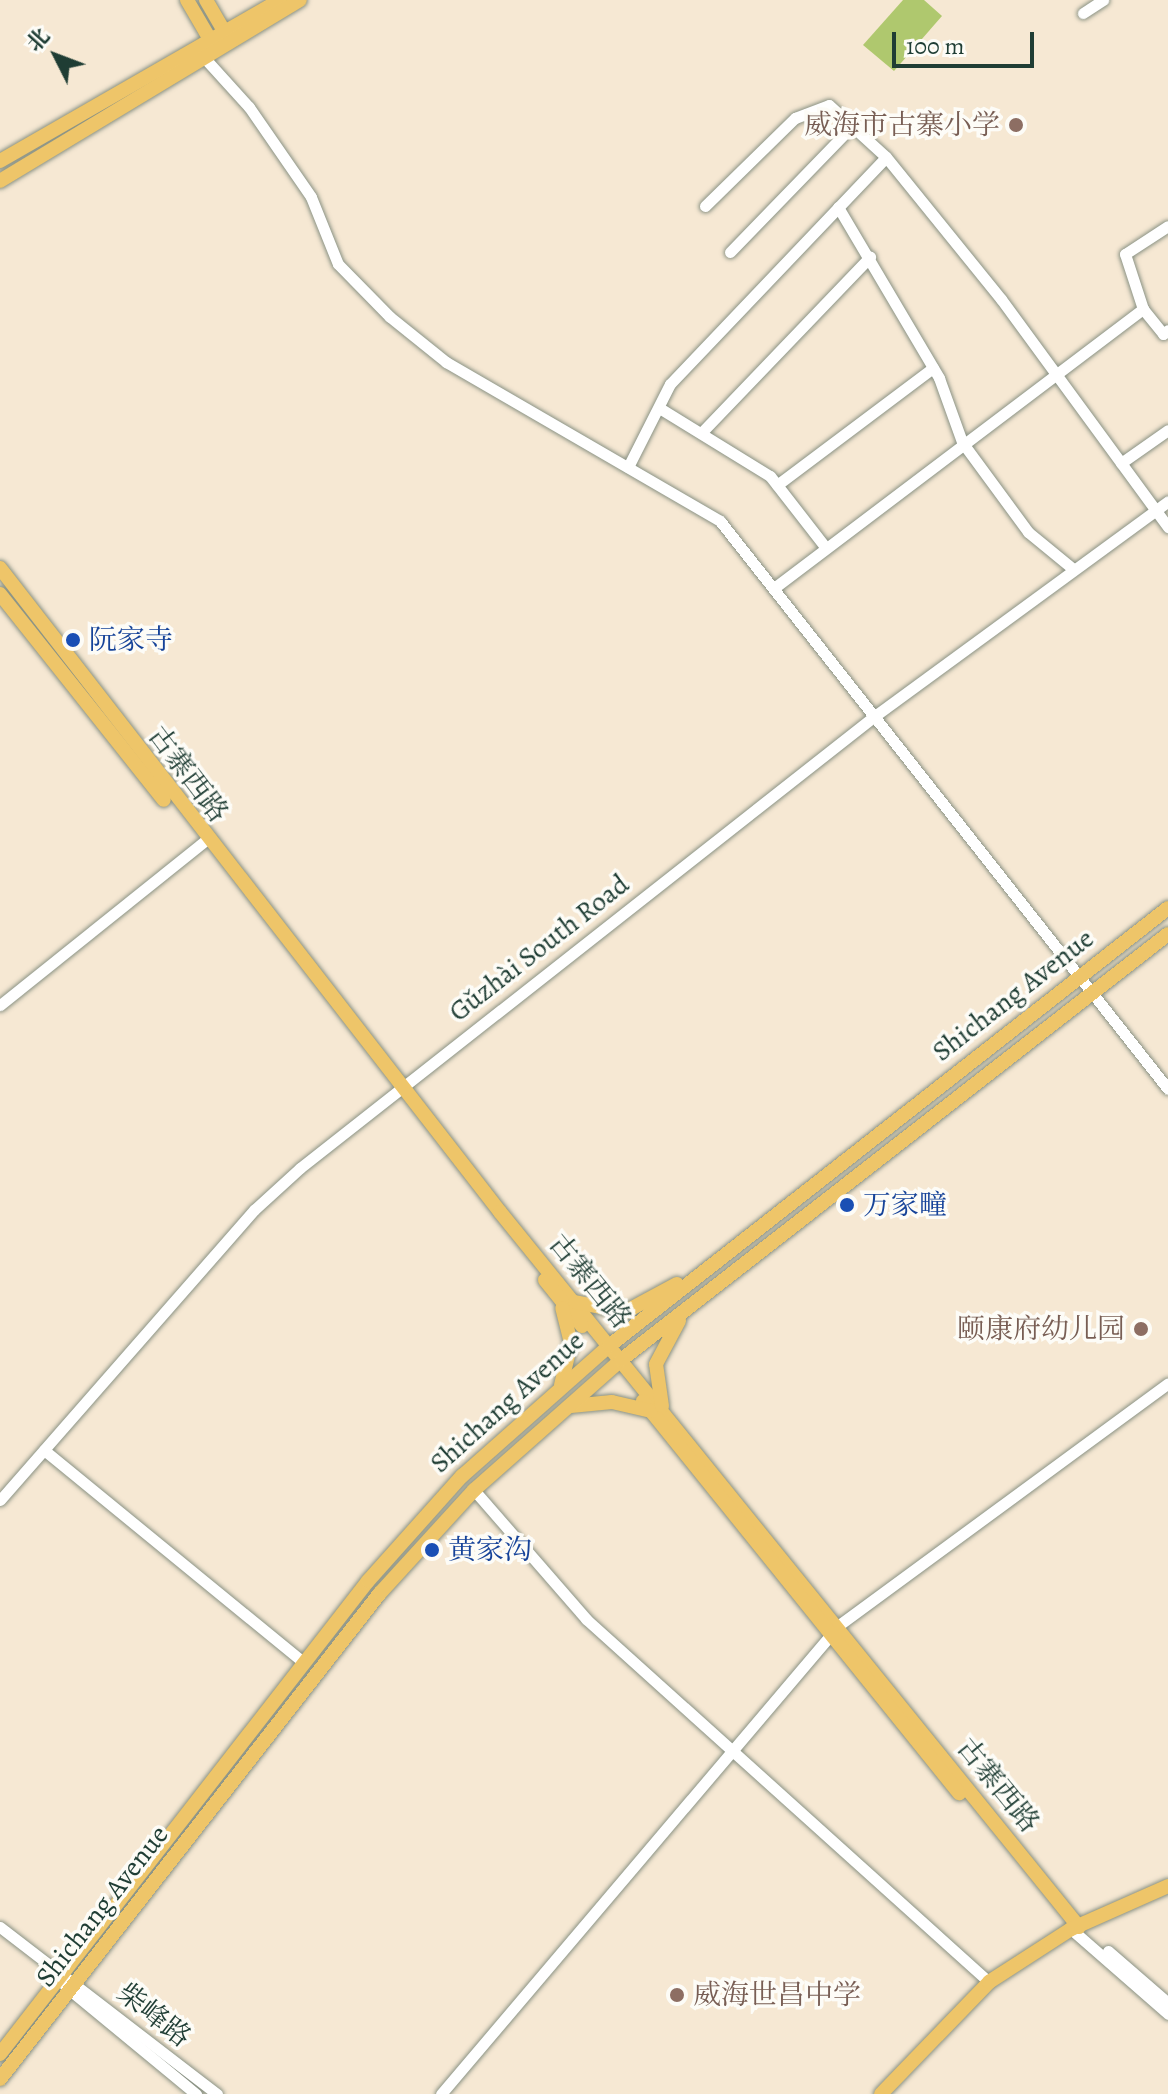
<!DOCTYPE html>
<html>
<head>
<meta charset="utf-8">
<style>
	body { margin:0 }
	#map { position:relative; width:1168px; height:2094px; overflow:hidden; background:#f6e8d3; font-family:Alegreya,"Noto Serif SC",serif }
	div>[style] { position:absolute }
	.green>* { inset:0; background:#afc86e }
	.roads { filter:drop-shadow(0 0 2px #8a9284) drop-shadow(0 0 2px #8a9284) }
	.minor>* { height:11px; margin:-5.5px; padding:0 5.5px; transform-origin:5.5px; border-radius:5.5px; background:#fff }
	.major>* { height:14px; margin:-7px; padding:0 7px; transform-origin:7px; border-radius:7px; background:#eec569 }
	.dots>* { width:22px; height:22px; translate:-50% -50%; box-sizing:border-box; border:4px solid #fdfcf7; border-radius:50% }
	span { translate:-50% -50%; white-space:nowrap; text-align:center; line-height:1.15; -webkit-text-stroke:7px #fdfcf7; paint-order:stroke }
	.education-label { font-size:28px; color:#785e54 }
	.right { translate:-100% -50%; text-align:right }
	.left { translate:0 -50%; text-align:left }
	.transit-label { font-size:28px; color:#164399 }
	.street-label { font-size:28px; color:#1f3d34 }
	.north { position:absolute; left:16px; top:16px; width:80px; height:80px; -webkit-text-stroke:6px #fdfcf7; paint-order:stroke; rotate:312deg; font-size:22px; font-weight:700; line-height:32px; text-align:center; color:#1f3d34 }
	.north::after { content:''; display:block; margin:auto; width:28px; height:36px; background:#1f3d34; clip-path:polygon(50% 0,100% 100%,50% 72%,0 100%) }
	.scale { position:absolute; left:892px; top:32px; width:142px; height:36px; box-sizing:border-box; border:4px solid #1f3d34; border-top:0; padding-left:10px; font-size:24px; line-height:28px; white-space:nowrap; color:#1f3d34; -webkit-text-stroke:6px #fdfcf7; paint-order:stroke }
</style>
</head>
<body>
<div id="map">
	<div class="green">
		<i style="clip-path:polygon(903px 0,924px 0,942px 16px,894px 71px,863px 45px)"></i>
	</div>
	<div class="roads">
		<div class="minor">
			<i style="left:1083px;top:13px;width:24px;rotate:-33deg"></i>
			<i style="left:200px;top:53px;width:73px;rotate:47.8deg"></i>
			<i style="left:249px;top:107px;width:109px;rotate:55.4deg"></i>
			<i style="left:311px;top:197px;width:72px;rotate:68.1deg"></i>
			<i style="left:338px;top:264px;width:74px;rotate:45.5deg"></i>
			<i style="left:390px;top:317px;width:72px;rotate:38.8deg"></i>
			<i style="left:446px;top:362px;width:317px;rotate:30.1deg"></i>
			<i style="left:720px;top:521px;width:723px;rotate:51.74deg"></i>
			<i style="left:705px;top:206px;width:126px;rotate:-44.4deg"></i>
			<i style="left:795px;top:118px;width:36px;rotate:-21deg"></i>
			<i style="left:829px;top:105px;width:77px;rotate:42.4deg"></i>
			<i style="left:886px;top:157px;width:183px;rotate:51deg"></i>
			<i style="left:1001px;top:299px;width:283px;rotate:53.8deg"></i>
			<i style="left:838px;top:207px;width:199px;rotate:59.4deg"></i>
			<i style="left:939px;top:378px;width:68px;rotate:70.2deg"></i>
			<i style="left:962px;top:442px;width:112px;rotate:53.7deg"></i>
			<i style="left:1028px;top:532px;width:58px;rotate:39.4deg"></i>
			<i style="left:730px;top:252px;width:173px;rotate:-45.9deg"></i>
			<i style="left:1143px;top:309px;width:58px;rotate:-108.1deg"></i>
			<i style="left:1125px;top:254px;width:51px;rotate:-33.1deg"></i>
			<i style="left:661px;top:409px;width:128px;rotate:31.6deg"></i>
			<i style="left:770px;top:476px;width:91px;rotate:52.1deg"></i>
			<i style="left:702px;top:432px;width:243px;rotate:-46.2deg"></i>
			<i style="left:1121px;top:463px;width:57px;rotate:-35.1deg"></i>
			<i style="left:628px;top:467px;width:93px;rotate:-63.2deg"></i>
			<i style="left:670px;top:384px;width:313px;rotate:-46.4deg"></i>
			<i style="left:777px;top:485px;width:195px;rotate:-36.9deg"></i>
			<i style="left:774px;top:588px;width:463px;rotate:-37.1deg"></i>
			<i style="left:1143px;top:309px;width:32px;rotate:51deg"></i>
			<i style="left:1163px;top:334px;width:6px;rotate:-39deg"></i>
			<i style="left:0;top:1005px;width:264px;rotate:-38.7deg"></i>
			<i style="left:44px;top:1450px;width:336px;rotate:39.3deg"></i>
			<i style="left:474px;top:1490px;width:171px;rotate:49deg"></i>
			<i style="left:586px;top:1619px;width:542px;rotate:42.01deg"></i>
			<i style="left:0;top:1500px;width:386px;rotate:-48.8deg"></i>
			<i style="left:254px;top:1210px;width:62px;rotate:-42.4deg"></i>
			<i style="left:300px;top:1168px;width:728px;rotate:-38.19deg"></i>
			<i style="left:872px;top:718px;width:367px;rotate:-36.2deg"></i>
			<i style="left:0;top:1927px;width:274px;rotate:37.6deg"></i>
			<i style="left:1071px;top:1929px;width:129px;rotate:41.2deg"></i>
			<i style="left:1108px;top:1951px;width:79px;rotate:40.9deg"></i>
			<i style="left:65px;top:1986px;width:170px;rotate:39.5deg"></i>
			<i style="left:441px;top:2094px;width:615px;rotate:-49.68deg"></i>
			<i style="left:839px;top:1625px;width:408px;rotate:-36.3deg"></i>
		</div>
		<div class="major">
			<i style="left:187px;top:0;width:56px;rotate:59.7deg"></i>
			<i style="left:206px;top:0;width:44px;rotate:59.9deg"></i>
			<i style="left:0;top:161px;width:323px;rotate:-29.9deg"></i>
			<i style="left:0;top:181px;width:350px;rotate:-31.1deg"></i>
			<i style="left:0;top:568px;width:815px;rotate:52.17deg"></i>
			<i style="left:500px;top:1212px;width:920px;rotate:51deg"></i>
			<i style="left:0;top:594px;width:263px;rotate:51.5deg"></i>
			<i style="left:545px;top:1280px;width:59px;rotate:51.2deg"></i>
			<i style="left:575px;top:1302px;width:51px;rotate:11.3deg"></i>
			<i style="left:625px;top:1312px;width:59px;rotate:-28.3deg"></i>
			<i style="left:561px;top:1385px;width:43px;rotate:-76.6deg"></i>
			<i style="left:571px;top:1343px;width:36px;rotate:-104deg"></i>
			<i style="left:643px;top:1401px;width:504px;rotate:51.13deg"></i>
			<i style="left:571px;top:1406px;width:41px;rotate:-5.6deg"></i>
			<i style="left:612px;top:1402px;width:40px;rotate:13deg"></i>
			<i style="left:662px;top:1406px;width:42px;rotate:-98.1deg"></i>
			<i style="left:656px;top:1364px;width:49px;rotate:-61.9deg"></i>
			<i style="left:0;top:2054px;width:599px;rotate:-52.12deg"></i>
			<i style="left:368px;top:1581px;width:141px;rotate:-48.2deg"></i>
			<i style="left:462px;top:1476px;width:196px;rotate:-41.5deg"></i>
			<i style="left:609px;top:1346px;width:710px;rotate:-38.08deg"></i>
			<i style="left:0;top:2079px;width:617px;rotate:-51.98deg"></i>
			<i style="left:380px;top:1593px;width:139px;rotate:-47.6deg"></i>
			<i style="left:474px;top:1490px;width:196px;rotate:-41.5deg"></i>
			<i style="left:621px;top:1360px;width:693px;rotate:-37.91deg"></i>
			<i style="left:881px;top:2094px;width:156px;rotate:-46deg"></i>
			<i style="left:989px;top:1982px;width:98px;rotate:-32.9deg"></i>
			<i style="left:1071px;top:1929px;width:106px;rotate:-23.9deg"></i>
		</div>
	</div>
	<div class="dots">
		<i style="left:1016px;top:125px;background:#8d6e63"></i>
		<i style="left:73px;top:640px;background:#1a4fb4"></i>
		<i style="left:847px;top:1205px;background:#1a4fb4"></i>
		<i style="left:1141px;top:1329px;background:#8d6e63"></i>
		<i style="left:432px;top:1550px;background:#1a4fb4"></i>
		<i style="left:677px;top:1995px;background:#8d6e63"></i>
	</div>
	<div class="education-label">
		<span class="right" style="left:1000px;top:125px">威海市古寨小学</span>
		<span class="right" style="left:1125px;top:1329px">颐康府幼儿园</span>
		<span class="left" style="left:693px;top:1995px">威海世昌中学</span>
	</div>
	<div class="transit-label">
		<span class="left" style="left:89px;top:640px">阮家寺</span>
		<span class="left" style="left:863px;top:1205px">万家疃</span>
		<span class="left" style="left:448px;top:1550px">黄家沟</span>
	</div>
	<div class="street-label">
		<span style="left:188px;top:774px;rotate:53deg">古寨西路</span>
		<span style="left:539px;top:948px;rotate:-38deg">Gǔzhài South Road</span>
		<span style="left:1013px;top:995px;rotate:-38deg">Shichang Avenue</span>
		<span style="left:590px;top:1281px;rotate:51deg">古寨西路</span>
		<span style="left:507px;top:1402px;rotate:-42deg">Shichang Avenue</span>
		<span style="left:998px;top:1785px;rotate:51deg">古寨西路</span>
		<span style="left:102px;top:1906px;rotate:-52deg">Shichang Avenue</span>
		<span style="left:154px;top:2015px;rotate:38deg">柴峰路</span>
	</div>
	<div class="north">北</div>
	<div class="scale">100 m</div>
</div>
</body>
</html>
